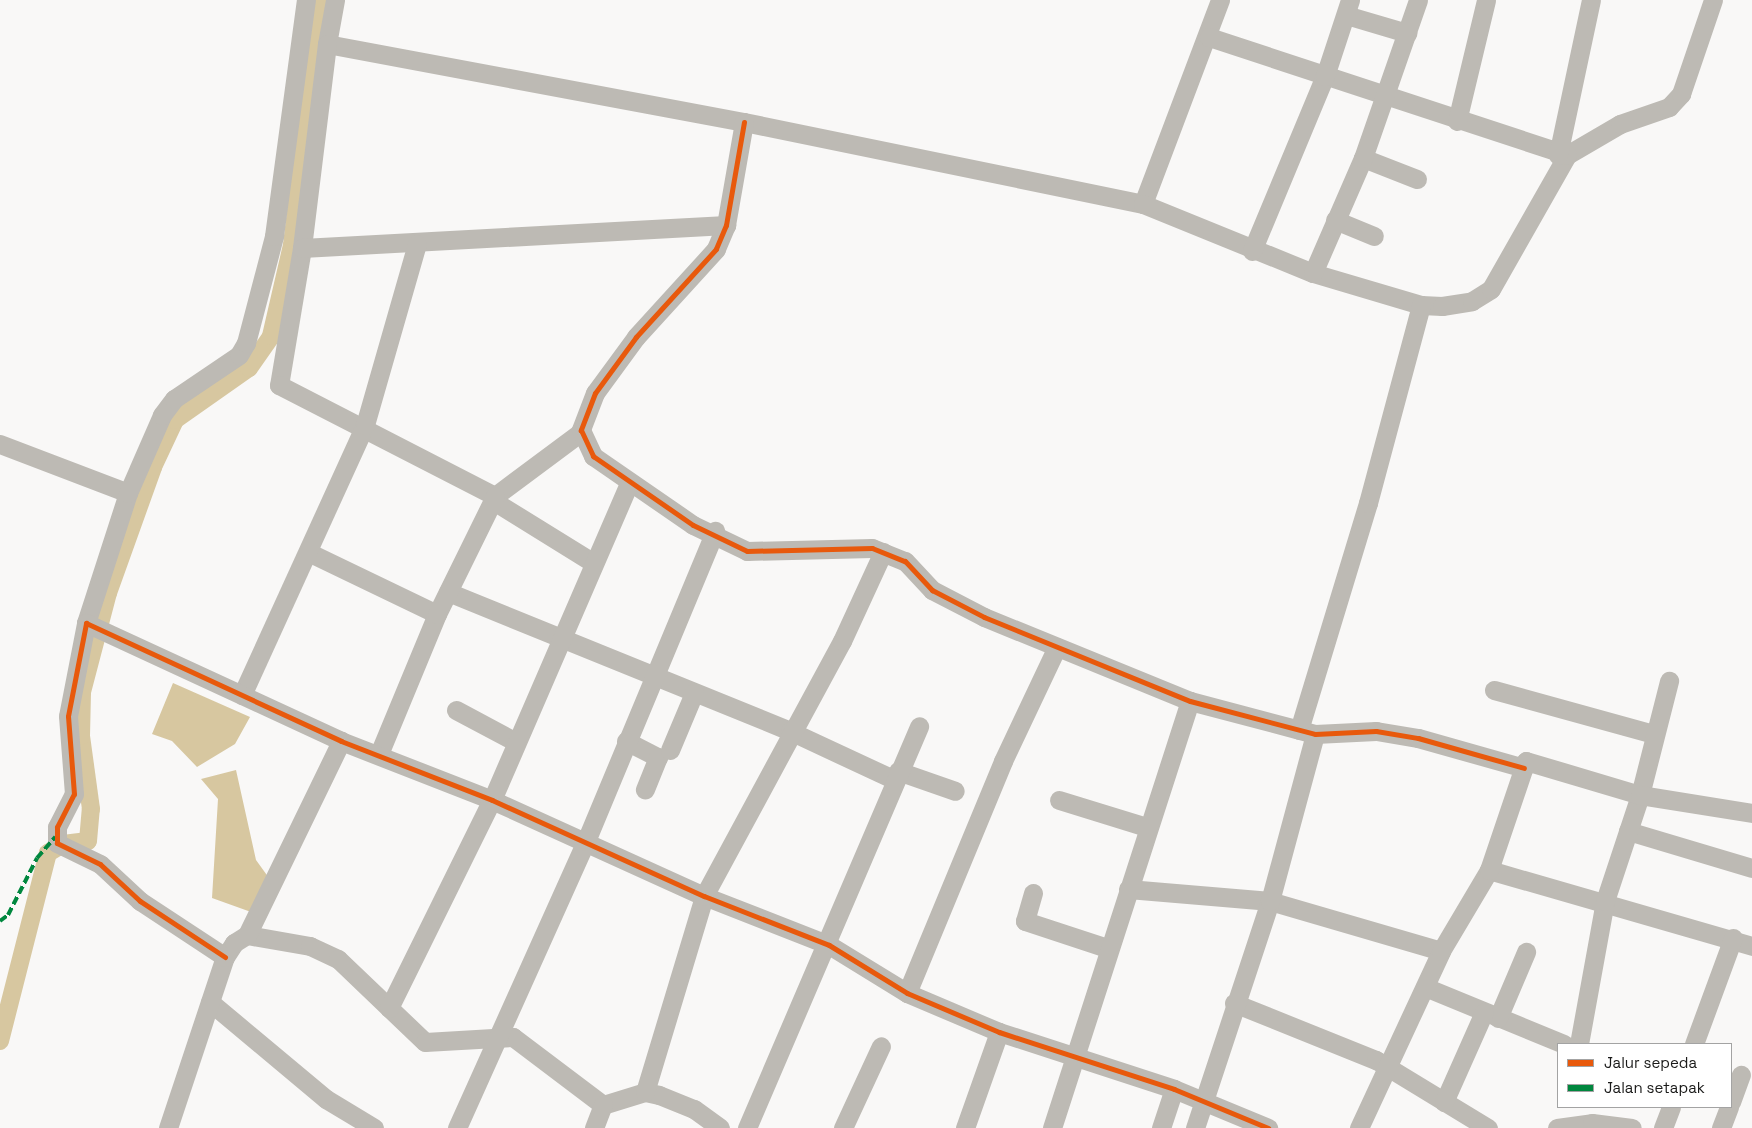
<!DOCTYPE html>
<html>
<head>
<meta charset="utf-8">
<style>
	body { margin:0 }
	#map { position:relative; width:1752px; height:1128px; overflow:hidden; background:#f9f8f7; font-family:"Space Grotesk",sans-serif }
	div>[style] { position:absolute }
	.water>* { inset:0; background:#d7c7a0 }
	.canal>* { height:18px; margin:-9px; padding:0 9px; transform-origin:9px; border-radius:9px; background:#d7c7a0 }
	.minor>* { height:19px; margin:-9.5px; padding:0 9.5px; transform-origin:9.5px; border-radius:9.5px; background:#bdbab4 }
	.quiet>* { height:4px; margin-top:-2px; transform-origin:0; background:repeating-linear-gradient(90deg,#00873e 0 8px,transparent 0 12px) }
	.cycleway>* { height:5px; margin:-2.5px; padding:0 2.5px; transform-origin:2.5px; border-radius:2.5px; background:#e8590c }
	span { translate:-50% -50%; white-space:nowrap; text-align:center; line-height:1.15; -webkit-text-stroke:4px #fff; paint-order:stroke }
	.legend { position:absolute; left:1557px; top:1043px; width:175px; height:65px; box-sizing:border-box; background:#fff; border:1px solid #a3a3a3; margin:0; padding:6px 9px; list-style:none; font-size:15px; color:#1a1a19 }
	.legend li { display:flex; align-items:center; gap:10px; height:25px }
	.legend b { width:25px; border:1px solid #a3a3a3 }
</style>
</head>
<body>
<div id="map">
	<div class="water">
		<i style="clip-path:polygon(173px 683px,250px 717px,235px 744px,197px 767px,172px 741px,152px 734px)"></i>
		<i style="clip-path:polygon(236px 770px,256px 860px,269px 878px,251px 912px,212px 898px,218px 799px,201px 779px)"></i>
	</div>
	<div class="canal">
		<i style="left:0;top:1041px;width:194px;rotate:-75.7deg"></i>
		<i style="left:48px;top:853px;width:17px;rotate:-31deg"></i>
		<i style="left:63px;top:844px;width:25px;rotate:-7deg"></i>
		<i style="left:88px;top:841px;width:32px;rotate:-85deg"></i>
		<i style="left:91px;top:809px;width:74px;rotate:-97.8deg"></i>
		<i style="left:81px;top:736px;width:44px;rotate:-88.7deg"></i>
		<i style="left:82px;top:692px;width:102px;rotate:-75.3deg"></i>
		<i style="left:108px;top:593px;width:134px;rotate:-70.3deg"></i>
		<i style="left:153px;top:467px;width:52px;rotate:-64.9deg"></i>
		<i style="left:175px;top:420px;width:90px;rotate:-35.1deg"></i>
		<i style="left:249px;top:368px;width:39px;rotate:-55deg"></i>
		<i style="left:271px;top:336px;width:93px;rotate:-77deg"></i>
		<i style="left:292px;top:245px;width:247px;rotate:-83.5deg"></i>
	</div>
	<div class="minor">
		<i style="left:335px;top:0;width:45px;rotate:100.3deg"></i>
		<i style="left:327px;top:44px;width:424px;rotate:10.6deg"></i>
		<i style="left:744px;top:122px;width:407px;rotate:11.6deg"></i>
		<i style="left:1220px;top:0;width:218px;rotate:110.7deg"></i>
		<i style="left:1143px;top:204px;width:183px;rotate:22.1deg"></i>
		<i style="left:1313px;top:273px;width:113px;rotate:16.5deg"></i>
		<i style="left:1421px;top:305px;width:21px;rotate:3deg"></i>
		<i style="left:1442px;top:306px;width:30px;rotate:-9deg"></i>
		<i style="left:1472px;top:301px;width:22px;rotate:-32deg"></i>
		<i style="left:1491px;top:289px;width:154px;rotate:-60.4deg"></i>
		<i style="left:1567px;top:155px;width:61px;rotate:-30.3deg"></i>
		<i style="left:1620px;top:124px;width:52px;rotate:-19.1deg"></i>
		<i style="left:1669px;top:107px;width:18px;rotate:-47deg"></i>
		<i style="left:1681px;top:94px;width:99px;rotate:-71.2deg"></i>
		<i style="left:1346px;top:15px;width:64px;rotate:16.4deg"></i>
		<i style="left:1209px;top:37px;width:377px;rotate:18.2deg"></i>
		<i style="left:327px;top:44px;width:206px;rotate:97deg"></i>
		<i style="left:302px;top:248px;width:139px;rotate:99.5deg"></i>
		<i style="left:279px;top:385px;width:243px;rotate:27.2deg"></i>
		<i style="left:495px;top:496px;width:107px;rotate:-36.7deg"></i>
		<i style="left:1457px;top:121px;width:124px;rotate:-76.5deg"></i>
		<i style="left:744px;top:122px;width:105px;rotate:99.9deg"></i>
		<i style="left:726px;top:225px;width:26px;rotate:113deg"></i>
		<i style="left:716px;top:249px;width:119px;rotate:132.3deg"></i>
		<i style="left:636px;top:337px;width:69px;rotate:126.2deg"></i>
		<i style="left:595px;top:393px;width:40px;rotate:111deg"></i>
		<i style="left:581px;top:430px;width:29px;rotate:65deg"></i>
		<i style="left:593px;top:456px;width:121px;rotate:34.6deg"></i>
		<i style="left:693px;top:525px;width:60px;rotate:25.7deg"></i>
		<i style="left:747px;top:551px;width:125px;rotate:-1.4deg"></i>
		<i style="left:872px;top:548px;width:35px;rotate:22deg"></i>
		<i style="left:905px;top:561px;width:40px;rotate:47deg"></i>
		<i style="left:932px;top:590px;width:59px;rotate:27.4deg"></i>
		<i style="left:984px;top:617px;width:222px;rotate:22.2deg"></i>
		<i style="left:1190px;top:701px;width:129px;rotate:14.8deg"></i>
		<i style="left:1315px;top:734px;width:61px;rotate:-2.8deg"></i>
		<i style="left:1376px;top:731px;width:43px;rotate:9.5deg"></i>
		<i style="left:1418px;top:738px;width:110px;rotate:15.8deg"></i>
		<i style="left:1558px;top:155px;width:158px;rotate:-78deg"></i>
		<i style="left:1363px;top:158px;width:58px;rotate:21.3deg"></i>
		<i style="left:1335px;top:220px;width:42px;rotate:22.3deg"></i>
		<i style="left:302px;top:248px;width:425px;rotate:-3.1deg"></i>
		<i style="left:1252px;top:251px;width:190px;rotate:-67.4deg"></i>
		<i style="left:1325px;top:76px;width:80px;rotate:-71.8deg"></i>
		<i style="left:1313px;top:273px;width:125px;rotate:-66.5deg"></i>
		<i style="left:1363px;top:158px;width:167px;rotate:-70.8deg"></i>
		<i style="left:0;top:444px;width:137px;rotate:20.9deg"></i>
		<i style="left:492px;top:500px;width:118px;rotate:31.8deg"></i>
		<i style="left:308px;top:552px;width:143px;rotate:25.7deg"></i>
		<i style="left:448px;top:592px;width:369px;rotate:22.1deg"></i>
		<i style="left:790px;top:731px;width:114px;rotate:25deg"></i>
		<i style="left:86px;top:623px;width:137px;rotate:-72.1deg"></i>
		<i style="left:128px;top:493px;width:85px;rotate:-66.4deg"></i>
		<i style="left:162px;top:415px;width:20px;rotate:-53deg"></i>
		<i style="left:174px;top:399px;width:78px;rotate:-34.1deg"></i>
		<i style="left:239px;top:355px;width:14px;rotate:-60deg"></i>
		<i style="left:246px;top:343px;width:111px;rotate:-75.3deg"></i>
		<i style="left:274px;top:236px;width:238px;rotate:-82.3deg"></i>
		<i style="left:1494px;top:690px;width:166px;rotate:15.4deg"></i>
		<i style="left:242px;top:695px;width:297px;rotate:-65.5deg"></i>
		<i style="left:365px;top:425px;width:188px;rotate:-74deg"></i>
		<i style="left:456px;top:710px;width:68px;rotate:28.1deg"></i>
		<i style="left:1299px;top:730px;width:237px;rotate:-73.1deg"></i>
		<i style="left:1368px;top:503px;width:205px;rotate:-75deg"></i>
		<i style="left:626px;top:741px;width:36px;rotate:27deg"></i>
		<i style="left:658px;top:757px;width:35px;rotate:112deg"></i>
		<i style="left:670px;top:750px;width:62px;rotate:-67.2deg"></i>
		<i style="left:379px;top:754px;width:152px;rotate:-67.5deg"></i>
		<i style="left:437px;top:614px;width:131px;rotate:-63.8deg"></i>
		<i style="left:898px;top:771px;width:60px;rotate:19.3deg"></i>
		<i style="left:1059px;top:800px;width:92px;rotate:17.1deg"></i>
		<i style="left:1628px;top:831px;width:129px;rotate:16.6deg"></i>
		<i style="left:1489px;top:870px;width:274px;rotate:16.1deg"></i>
		<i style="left:1128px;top:889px;width:143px;rotate:4.8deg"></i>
		<i style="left:1270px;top:901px;width:178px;rotate:16.3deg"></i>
		<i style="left:1033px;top:893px;width:29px;rotate:106deg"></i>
		<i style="left:1025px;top:921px;width:86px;rotate:18.2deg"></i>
		<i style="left:247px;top:935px;width:64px;rotate:9.9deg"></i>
		<i style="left:310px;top:946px;width:31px;rotate:25deg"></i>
		<i style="left:338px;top:959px;width:120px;rotate:43.7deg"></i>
		<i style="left:425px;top:1042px;width:88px;rotate:-3.3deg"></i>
		<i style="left:513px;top:1037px;width:113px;rotate:37.1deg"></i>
		<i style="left:603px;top:1105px;width:44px;rotate:-17.2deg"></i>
		<i style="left:645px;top:1092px;width:14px;rotate:12deg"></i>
		<i style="left:659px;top:1095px;width:38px;rotate:22deg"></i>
		<i style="left:694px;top:1109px;width:32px;rotate:36deg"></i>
		<i style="left:225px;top:957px;width:102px;rotate:-146.6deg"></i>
		<i style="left:140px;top:901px;width:54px;rotate:-137.2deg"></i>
		<i style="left:100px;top:864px;width:48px;rotate:-154deg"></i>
		<i style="left:57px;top:843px;width:16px;rotate:-90deg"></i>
		<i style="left:57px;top:827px;width:37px;rotate:-63deg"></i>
		<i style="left:74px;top:794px;width:78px;rotate:-94.4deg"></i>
		<i style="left:68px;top:716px;width:95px;rotate:-79deg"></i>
		<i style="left:86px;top:623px;width:281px;rotate:24.8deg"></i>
		<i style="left:341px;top:741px;width:162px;rotate:21.3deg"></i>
		<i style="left:492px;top:800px;width:233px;rotate:24.4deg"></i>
		<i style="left:704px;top:896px;width:134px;rotate:21.4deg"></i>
		<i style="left:829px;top:945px;width:92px;rotate:31.6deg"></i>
		<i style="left:907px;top:993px;width:100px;rotate:23deg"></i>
		<i style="left:999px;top:1032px;width:184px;rotate:18deg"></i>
		<i style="left:1174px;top:1089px;width:102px;rotate:22.5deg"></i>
		<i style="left:1425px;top:987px;width:150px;rotate:22.3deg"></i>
		<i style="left:907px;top:993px;width:251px;rotate:-67.5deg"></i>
		<i style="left:1003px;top:761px;width:126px;rotate:-64.7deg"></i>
		<i style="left:210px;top:1002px;width:151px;rotate:39.9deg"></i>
		<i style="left:326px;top:1099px;width:56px;rotate:31.1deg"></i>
		<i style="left:1234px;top:1003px;width:153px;rotate:21.9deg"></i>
		<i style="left:1376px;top:1060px;width:131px;rotate:31.3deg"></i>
		<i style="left:389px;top:1008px;width:232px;rotate:-63.7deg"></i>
		<i style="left:492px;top:800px;width:344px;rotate:-66.6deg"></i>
		<i style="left:1498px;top:1018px;width:72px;rotate:-67deg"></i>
		<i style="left:1579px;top:1044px;width:145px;rotate:-79.7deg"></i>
		<i style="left:1605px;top:901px;width:112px;rotate:-71.7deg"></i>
		<i style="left:1640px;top:795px;width:118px;rotate:-75.7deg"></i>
		<i style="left:1694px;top:1044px;width:113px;rotate:-69.8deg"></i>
		<i style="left:645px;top:1092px;width:205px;rotate:-73.2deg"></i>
		<i style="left:704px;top:896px;width:290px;rotate:-61.6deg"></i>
		<i style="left:842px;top:641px;width:98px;rotate:-65.3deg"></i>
		<i style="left:1444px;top:1102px;width:98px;rotate:-66deg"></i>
		<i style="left:1731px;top:1102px;width:29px;rotate:-70deg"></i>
		<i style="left:168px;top:1128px;width:180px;rotate:-71.6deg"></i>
		<i style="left:225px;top:957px;width:17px;rotate:-57deg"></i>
		<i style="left:234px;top:943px;width:15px;rotate:-32deg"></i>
		<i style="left:247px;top:935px;width:216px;rotate:-64.1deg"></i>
		<i style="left:457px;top:1128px;width:315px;rotate:-65.8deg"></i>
		<i style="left:586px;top:841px;width:336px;rotate:-67.4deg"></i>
		<i style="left:594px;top:1128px;width:25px;rotate:-69deg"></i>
		<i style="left:747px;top:1128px;width:437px;rotate:-66.8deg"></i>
		<i style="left:843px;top:1128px;width:90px;rotate:-65.1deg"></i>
		<i style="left:965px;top:1128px;width:102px;rotate:-70.5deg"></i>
		<i style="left:1052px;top:1128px;width:449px;rotate:-72.1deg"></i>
		<i style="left:1161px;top:1128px;width:41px;rotate:-71.6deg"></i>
		<i style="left:1195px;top:1128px;width:239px;rotate:-71.7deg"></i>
		<i style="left:1270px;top:901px;width:173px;rotate:-74.9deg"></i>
		<i style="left:1359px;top:1128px;width:195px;rotate:-65.1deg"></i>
		<i style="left:1441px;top:951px;width:94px;rotate:-59.3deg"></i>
		<i style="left:1489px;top:870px;width:115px;rotate:-71.3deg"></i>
		<i style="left:1526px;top:761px;width:119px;rotate:16.6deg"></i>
		<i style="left:1640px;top:795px;width:113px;rotate:9.1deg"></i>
		<i style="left:1557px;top:1128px;width:35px;rotate:-8deg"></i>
		<i style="left:1592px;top:1123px;width:40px;rotate:7.1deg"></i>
		<i style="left:1663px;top:1128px;width:22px;rotate:-69deg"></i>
		<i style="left:1721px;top:1128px;width:22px;rotate:-69deg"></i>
	</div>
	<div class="quiet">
		<i style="left:0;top:921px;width:10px;rotate:-37deg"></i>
		<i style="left:8px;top:915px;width:64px;rotate:-63deg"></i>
		<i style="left:37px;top:858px;width:28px;rotate:-49deg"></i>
	</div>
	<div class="cycleway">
		<i style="left:744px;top:122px;width:105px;rotate:99.9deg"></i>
		<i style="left:726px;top:225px;width:26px;rotate:113deg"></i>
		<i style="left:716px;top:249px;width:119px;rotate:132.3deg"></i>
		<i style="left:636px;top:337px;width:69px;rotate:126.2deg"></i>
		<i style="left:595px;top:393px;width:40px;rotate:111deg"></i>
		<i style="left:581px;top:430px;width:29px;rotate:65deg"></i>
		<i style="left:593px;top:456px;width:121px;rotate:34.6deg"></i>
		<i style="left:693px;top:525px;width:60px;rotate:25.7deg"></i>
		<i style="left:747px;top:551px;width:125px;rotate:-1.4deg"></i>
		<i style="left:872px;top:548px;width:35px;rotate:22deg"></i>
		<i style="left:905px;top:561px;width:40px;rotate:47deg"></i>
		<i style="left:932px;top:590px;width:59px;rotate:27.4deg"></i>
		<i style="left:984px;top:617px;width:222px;rotate:22.2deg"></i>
		<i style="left:1190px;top:701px;width:129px;rotate:14.8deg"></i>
		<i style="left:1315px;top:734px;width:61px;rotate:-2.8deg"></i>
		<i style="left:1376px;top:731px;width:43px;rotate:9.5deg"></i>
		<i style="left:1418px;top:738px;width:110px;rotate:15.8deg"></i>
		<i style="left:225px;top:957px;width:102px;rotate:-146.6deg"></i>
		<i style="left:140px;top:901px;width:54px;rotate:-137.2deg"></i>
		<i style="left:100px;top:864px;width:48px;rotate:-154deg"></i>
		<i style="left:57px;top:843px;width:16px;rotate:-90deg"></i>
		<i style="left:57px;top:827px;width:37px;rotate:-63deg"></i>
		<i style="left:74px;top:794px;width:78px;rotate:-94.4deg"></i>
		<i style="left:68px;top:716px;width:95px;rotate:-79deg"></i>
		<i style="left:86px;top:623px;width:281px;rotate:24.8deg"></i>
		<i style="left:341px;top:741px;width:162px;rotate:21.3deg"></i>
		<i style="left:492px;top:800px;width:233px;rotate:24.4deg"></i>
		<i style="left:704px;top:896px;width:134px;rotate:21.4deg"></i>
		<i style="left:829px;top:945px;width:92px;rotate:31.6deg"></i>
		<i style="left:907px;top:993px;width:100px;rotate:23deg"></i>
		<i style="left:999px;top:1032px;width:184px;rotate:18deg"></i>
		<i style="left:1174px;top:1089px;width:102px;rotate:22.5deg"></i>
	</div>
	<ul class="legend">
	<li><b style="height:6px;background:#e8590c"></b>Jalur sepeda</li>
	<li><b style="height:6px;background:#00873e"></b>Jalan setapak</li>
	</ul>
</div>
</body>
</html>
